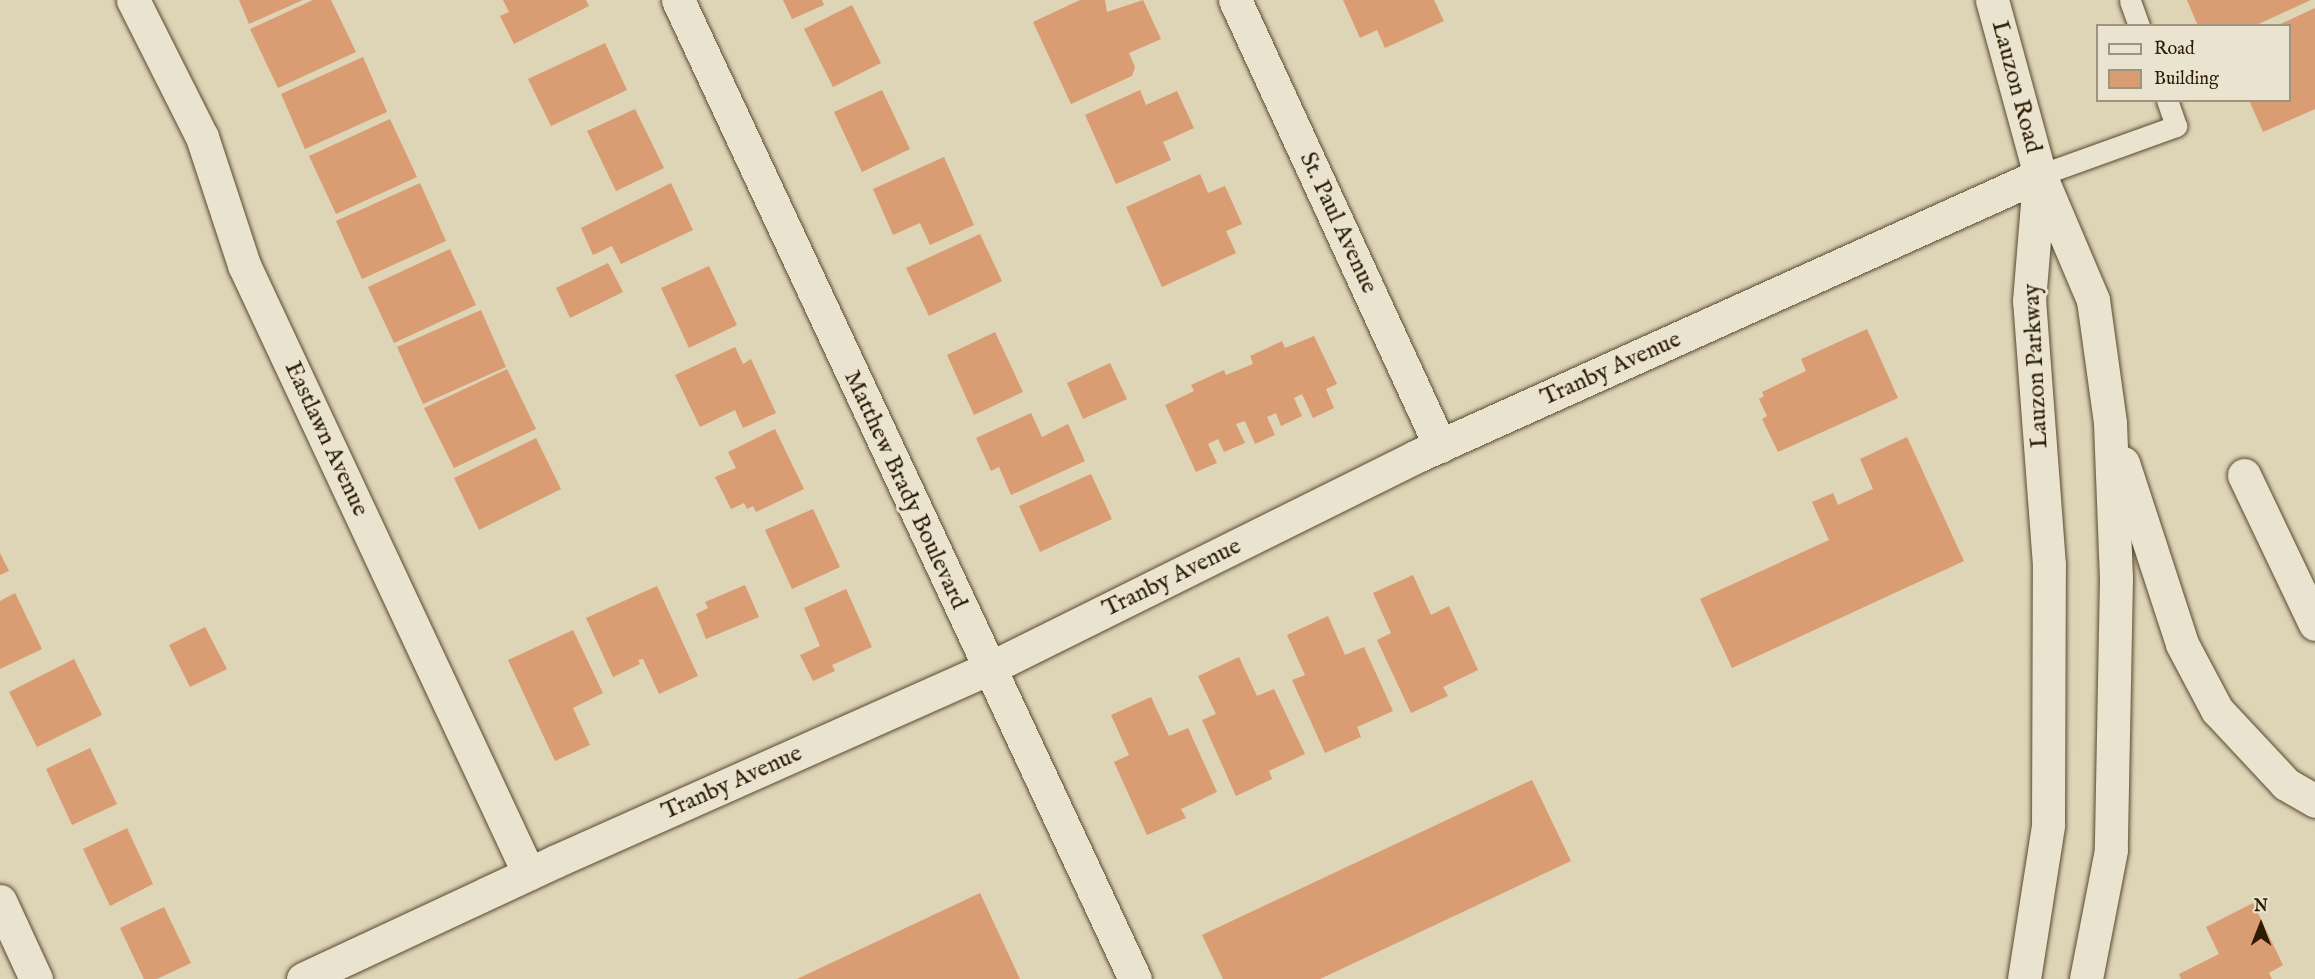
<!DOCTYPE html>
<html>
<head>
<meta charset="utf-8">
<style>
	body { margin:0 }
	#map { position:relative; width:2315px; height:979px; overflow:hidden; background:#ded4b6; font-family:"IM FELL English",serif }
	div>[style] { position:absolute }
	.building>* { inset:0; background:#da9c73 }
	.roads { filter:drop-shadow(0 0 2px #594a30) drop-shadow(0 0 2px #594a30) }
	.service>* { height:21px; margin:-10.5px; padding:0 10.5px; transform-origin:10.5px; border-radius:10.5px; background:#eae3d0 }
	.minor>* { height:33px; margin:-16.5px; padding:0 16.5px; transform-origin:16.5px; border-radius:16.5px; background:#eae3d0 }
	.secondary>* { height:33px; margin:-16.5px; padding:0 16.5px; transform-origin:16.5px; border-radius:16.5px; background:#eae3d0 }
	span { translate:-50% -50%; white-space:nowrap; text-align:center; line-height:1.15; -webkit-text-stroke:6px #eae3d0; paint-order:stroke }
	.street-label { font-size:24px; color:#2d1c03 }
	.legend { position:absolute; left:2096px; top:24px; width:195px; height:78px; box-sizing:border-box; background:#eae3d0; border:2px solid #9e937e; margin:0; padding:8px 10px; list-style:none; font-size:18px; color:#2d1c03 }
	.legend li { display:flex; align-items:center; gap:12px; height:30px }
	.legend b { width:30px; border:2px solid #9e937e }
	.north { position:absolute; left:2231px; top:895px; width:60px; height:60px; -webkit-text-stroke:4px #eae3d0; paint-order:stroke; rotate:0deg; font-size:16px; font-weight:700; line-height:24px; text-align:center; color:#2d1c03 }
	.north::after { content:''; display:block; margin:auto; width:21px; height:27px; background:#2d1c03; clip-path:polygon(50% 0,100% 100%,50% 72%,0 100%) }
</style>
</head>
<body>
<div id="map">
	<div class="building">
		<i style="clip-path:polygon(239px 0,303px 0,249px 24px)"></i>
		<i style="clip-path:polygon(313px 0,331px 0,356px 52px,278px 88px,250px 29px)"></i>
		<i style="clip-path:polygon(503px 0,586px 0,589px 6px,514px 44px,500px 16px,509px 12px)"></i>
		<i style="clip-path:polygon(783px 0,822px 0,824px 5px,792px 19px)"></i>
		<i style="clip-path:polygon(1080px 0,1105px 0,1107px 12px,1143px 0,1161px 39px,1129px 53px,1135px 67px,1132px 76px,1071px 104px,1033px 22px)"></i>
		<i style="clip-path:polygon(1343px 0,1434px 0,1444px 21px,1385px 48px,1377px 30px,1360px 38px)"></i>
		<i style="clip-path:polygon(2187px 0,2311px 0,2254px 26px,2198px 26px)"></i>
		<i style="clip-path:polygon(852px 5px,881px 63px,833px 87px,804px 29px)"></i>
		<i style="clip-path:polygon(2315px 8px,2315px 109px,2263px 132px,2249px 100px,2290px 100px,2290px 26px,2276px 26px)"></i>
		<i style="clip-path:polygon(605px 43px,627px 90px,551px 126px,528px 79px)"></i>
		<i style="clip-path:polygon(363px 57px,387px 112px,305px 149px,281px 94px)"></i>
		<i style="clip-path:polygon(882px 90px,910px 149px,862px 172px,834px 112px)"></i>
		<i style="clip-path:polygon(1140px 90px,1146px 105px,1177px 91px,1194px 128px,1163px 142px,1171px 160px,1116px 184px,1085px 115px)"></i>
		<i style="clip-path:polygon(635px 109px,664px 168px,616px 191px,587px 131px)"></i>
		<i style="clip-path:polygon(390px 119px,417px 177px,336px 214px,309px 156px)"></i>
		<i style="clip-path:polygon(944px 157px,974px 225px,930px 245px,920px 223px,893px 235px,873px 189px)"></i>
		<i style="clip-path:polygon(1200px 174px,1208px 193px,1225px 186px,1242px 224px,1226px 231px,1236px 253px,1162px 287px,1126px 207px)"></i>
		<i style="clip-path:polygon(420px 183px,446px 241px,362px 279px,336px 221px)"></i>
		<i style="clip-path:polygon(671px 183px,693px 230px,621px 264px,612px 246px,593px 255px,581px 228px)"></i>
		<i style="clip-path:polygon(980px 234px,1002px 281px,929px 316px,906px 268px)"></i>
		<i style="clip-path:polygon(450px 249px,476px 305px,394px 343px,368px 287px)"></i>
		<i style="clip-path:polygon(608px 263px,623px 292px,570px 318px,556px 288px)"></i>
		<i style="clip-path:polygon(709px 266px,737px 325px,689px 348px,661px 288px)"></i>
		<i style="clip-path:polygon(481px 310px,506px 367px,423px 404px,397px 347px)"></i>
		<i style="clip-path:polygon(1867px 329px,1898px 398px,1778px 452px,1762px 419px,1767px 416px,1759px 399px,1764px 396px,1762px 392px,1806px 371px,1801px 359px)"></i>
		<i style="clip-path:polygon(995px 332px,1023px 392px,974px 415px,947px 355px)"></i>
		<i style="clip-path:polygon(1314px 336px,1337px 384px,1326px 389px,1334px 408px,1313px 418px,1302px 394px,1294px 398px,1302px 416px,1281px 426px,1276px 413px,1267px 417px,1275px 435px,1255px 444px,1245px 421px,1236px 424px,1245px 443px,1224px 452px,1218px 439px,1208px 444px,1217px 463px,1196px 472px,1165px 405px,1194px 391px,1191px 385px,1224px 370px,1226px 375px,1253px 364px,1250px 356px,1282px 341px,1285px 348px)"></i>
		<i style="clip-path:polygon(735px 347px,743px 364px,751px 359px,776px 413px,743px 428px,735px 410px,700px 427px,675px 375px)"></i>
		<i style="clip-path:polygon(1110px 363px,1127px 399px,1083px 419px,1067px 383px)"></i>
		<i style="clip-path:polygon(507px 369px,536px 429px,454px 468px,424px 408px)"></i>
		<i style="clip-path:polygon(1031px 413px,1042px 437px,1068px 424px,1085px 461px,1011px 495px,999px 467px,991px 471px,976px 438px)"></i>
		<i style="clip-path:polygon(775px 429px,804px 489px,756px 512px,753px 506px,747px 509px,744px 503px,731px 509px,715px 477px,736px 468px,728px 452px)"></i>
		<i style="clip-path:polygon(1907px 437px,1964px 561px,1732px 668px,1700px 599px,1829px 540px,1812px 502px,1833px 493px,1838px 505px,1873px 489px,1860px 459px)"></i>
		<i style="clip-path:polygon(536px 438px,561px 489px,479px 530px,454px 478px)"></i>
		<i style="clip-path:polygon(1091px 474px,1112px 519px,1040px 552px,1019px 506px)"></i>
		<i style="clip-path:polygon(813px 509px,840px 567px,792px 589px,765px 530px)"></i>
		<i style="clip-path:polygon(0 553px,9px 571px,0 575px)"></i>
		<i style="clip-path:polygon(1413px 575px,1431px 615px,1449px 606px,1478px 670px,1443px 687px,1448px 696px,1411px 713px,1377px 640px,1391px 633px,1373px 593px)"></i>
		<i style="clip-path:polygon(745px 585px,759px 617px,706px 639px,696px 614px,708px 608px,705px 602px)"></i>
		<i style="clip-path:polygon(657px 586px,698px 676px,659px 694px,643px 659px,638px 660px,640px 664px,613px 677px,586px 618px)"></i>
		<i style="clip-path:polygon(846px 589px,872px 647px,832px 665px,835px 671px,813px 681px,800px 655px,820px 646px,804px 608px)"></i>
		<i style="clip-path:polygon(15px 593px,42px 649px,0 669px,0 601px)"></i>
		<i style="clip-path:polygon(1328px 616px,1345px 655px,1364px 647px,1393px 711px,1357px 727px,1361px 737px,1325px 753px,1292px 680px,1305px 675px,1287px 635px)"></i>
		<i style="clip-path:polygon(205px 627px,227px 669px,190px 687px,169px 645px)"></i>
		<i style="clip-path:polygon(573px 630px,603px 693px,573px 708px,590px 745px,555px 761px,508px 660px)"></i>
		<i style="clip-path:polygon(1239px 657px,1257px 696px,1274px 689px,1305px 754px,1269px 771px,1272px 779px,1236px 796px,1202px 720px,1216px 714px,1198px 676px)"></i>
		<i style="clip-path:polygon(74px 659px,102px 715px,37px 747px,9px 692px)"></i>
		<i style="clip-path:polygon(1151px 697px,1169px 736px,1188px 728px,1217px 792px,1181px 809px,1186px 818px,1147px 835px,1114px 762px,1129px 755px,1111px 715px)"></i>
		<i style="clip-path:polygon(90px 748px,117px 804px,72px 825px,46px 769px)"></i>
		<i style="clip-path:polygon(1532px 780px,1571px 861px,1320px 979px,1223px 979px,1202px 935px)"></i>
		<i style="clip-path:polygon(127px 828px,153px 884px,110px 906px,83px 849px)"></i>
		<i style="clip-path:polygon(980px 893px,1020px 979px,797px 979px)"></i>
		<i style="clip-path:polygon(2253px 903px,2283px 965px,2269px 973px,2272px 979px,2181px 979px,2179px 974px,2219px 954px,2206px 927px)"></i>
		<i style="clip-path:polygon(164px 907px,191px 963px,157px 979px,144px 979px,120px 928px)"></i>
	</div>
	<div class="roads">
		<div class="service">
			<i style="left:2130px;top:1px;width:27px;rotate:70deg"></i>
			<i style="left:2040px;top:175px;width:145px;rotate:-19.8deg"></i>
			<i style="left:2176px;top:126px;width:28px;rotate:-109deg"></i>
		</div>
		<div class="minor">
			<i style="left:133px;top:0;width:153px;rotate:63.3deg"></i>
			<i style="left:202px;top:137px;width:135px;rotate:71.8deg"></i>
			<i style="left:244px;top:265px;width:672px;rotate:64.92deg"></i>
			<i style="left:678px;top:0;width:1080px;rotate:64.98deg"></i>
			<i style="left:1235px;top:0;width:491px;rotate:65.3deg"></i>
			<i style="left:2244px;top:475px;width:165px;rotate:64.5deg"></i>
			<i style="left:0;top:901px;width:86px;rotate:65.2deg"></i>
			<i style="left:303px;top:979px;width:279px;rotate:-25deg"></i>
			<i style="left:556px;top:861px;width:473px;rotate:-24deg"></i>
			<i style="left:988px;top:669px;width:479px;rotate:-26.4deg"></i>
			<i style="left:1417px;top:456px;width:683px;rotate:-24.28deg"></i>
		</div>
		<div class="secondary">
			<i style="left:1992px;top:0;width:181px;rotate:74.7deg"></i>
			<i style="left:2040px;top:175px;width:136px;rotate:67deg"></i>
			<i style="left:2093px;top:300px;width:124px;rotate:82.1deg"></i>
			<i style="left:2110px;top:423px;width:155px;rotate:87.8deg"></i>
			<i style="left:2116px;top:578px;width:272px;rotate:91.1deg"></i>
			<i style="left:2111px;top:850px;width:131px;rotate:101deg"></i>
			<i style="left:2123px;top:463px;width:190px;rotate:71.9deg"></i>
			<i style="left:2182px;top:644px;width:75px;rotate:62.1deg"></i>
			<i style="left:2217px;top:710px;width:101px;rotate:47deg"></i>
			<i style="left:2286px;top:784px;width:34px;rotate:30deg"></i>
			<i style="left:2024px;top:979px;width:156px;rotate:-81.1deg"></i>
			<i style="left:2048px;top:825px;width:260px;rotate:-89.8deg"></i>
			<i style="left:2049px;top:565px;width:265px;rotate:-94.3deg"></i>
			<i style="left:2029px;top:301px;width:121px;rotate:-85.3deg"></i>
		</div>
	</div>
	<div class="street-label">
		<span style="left:2016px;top:87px;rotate:75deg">Lauzon Road</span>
		<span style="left:1338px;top:223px;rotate:65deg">St. Paul Avenue</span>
		<span style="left:2036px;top:366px;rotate:-93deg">Lauzon Parkway</span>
		<span style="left:1611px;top:369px;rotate:-24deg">Tranby Avenue</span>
		<span style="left:326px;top:439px;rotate:65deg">Eastlawn Avenue</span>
		<span style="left:905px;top:490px;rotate:65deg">Matthew Brady Boulevard</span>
		<span style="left:1172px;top:578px;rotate:-26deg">Tranby Avenue</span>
		<span style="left:732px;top:783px;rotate:-24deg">Tranby Avenue</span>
	</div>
	<ul class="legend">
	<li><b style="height:8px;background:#eae3d0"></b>Road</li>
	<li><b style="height:16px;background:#da9c73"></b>Building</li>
	</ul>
	<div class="north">N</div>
</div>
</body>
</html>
